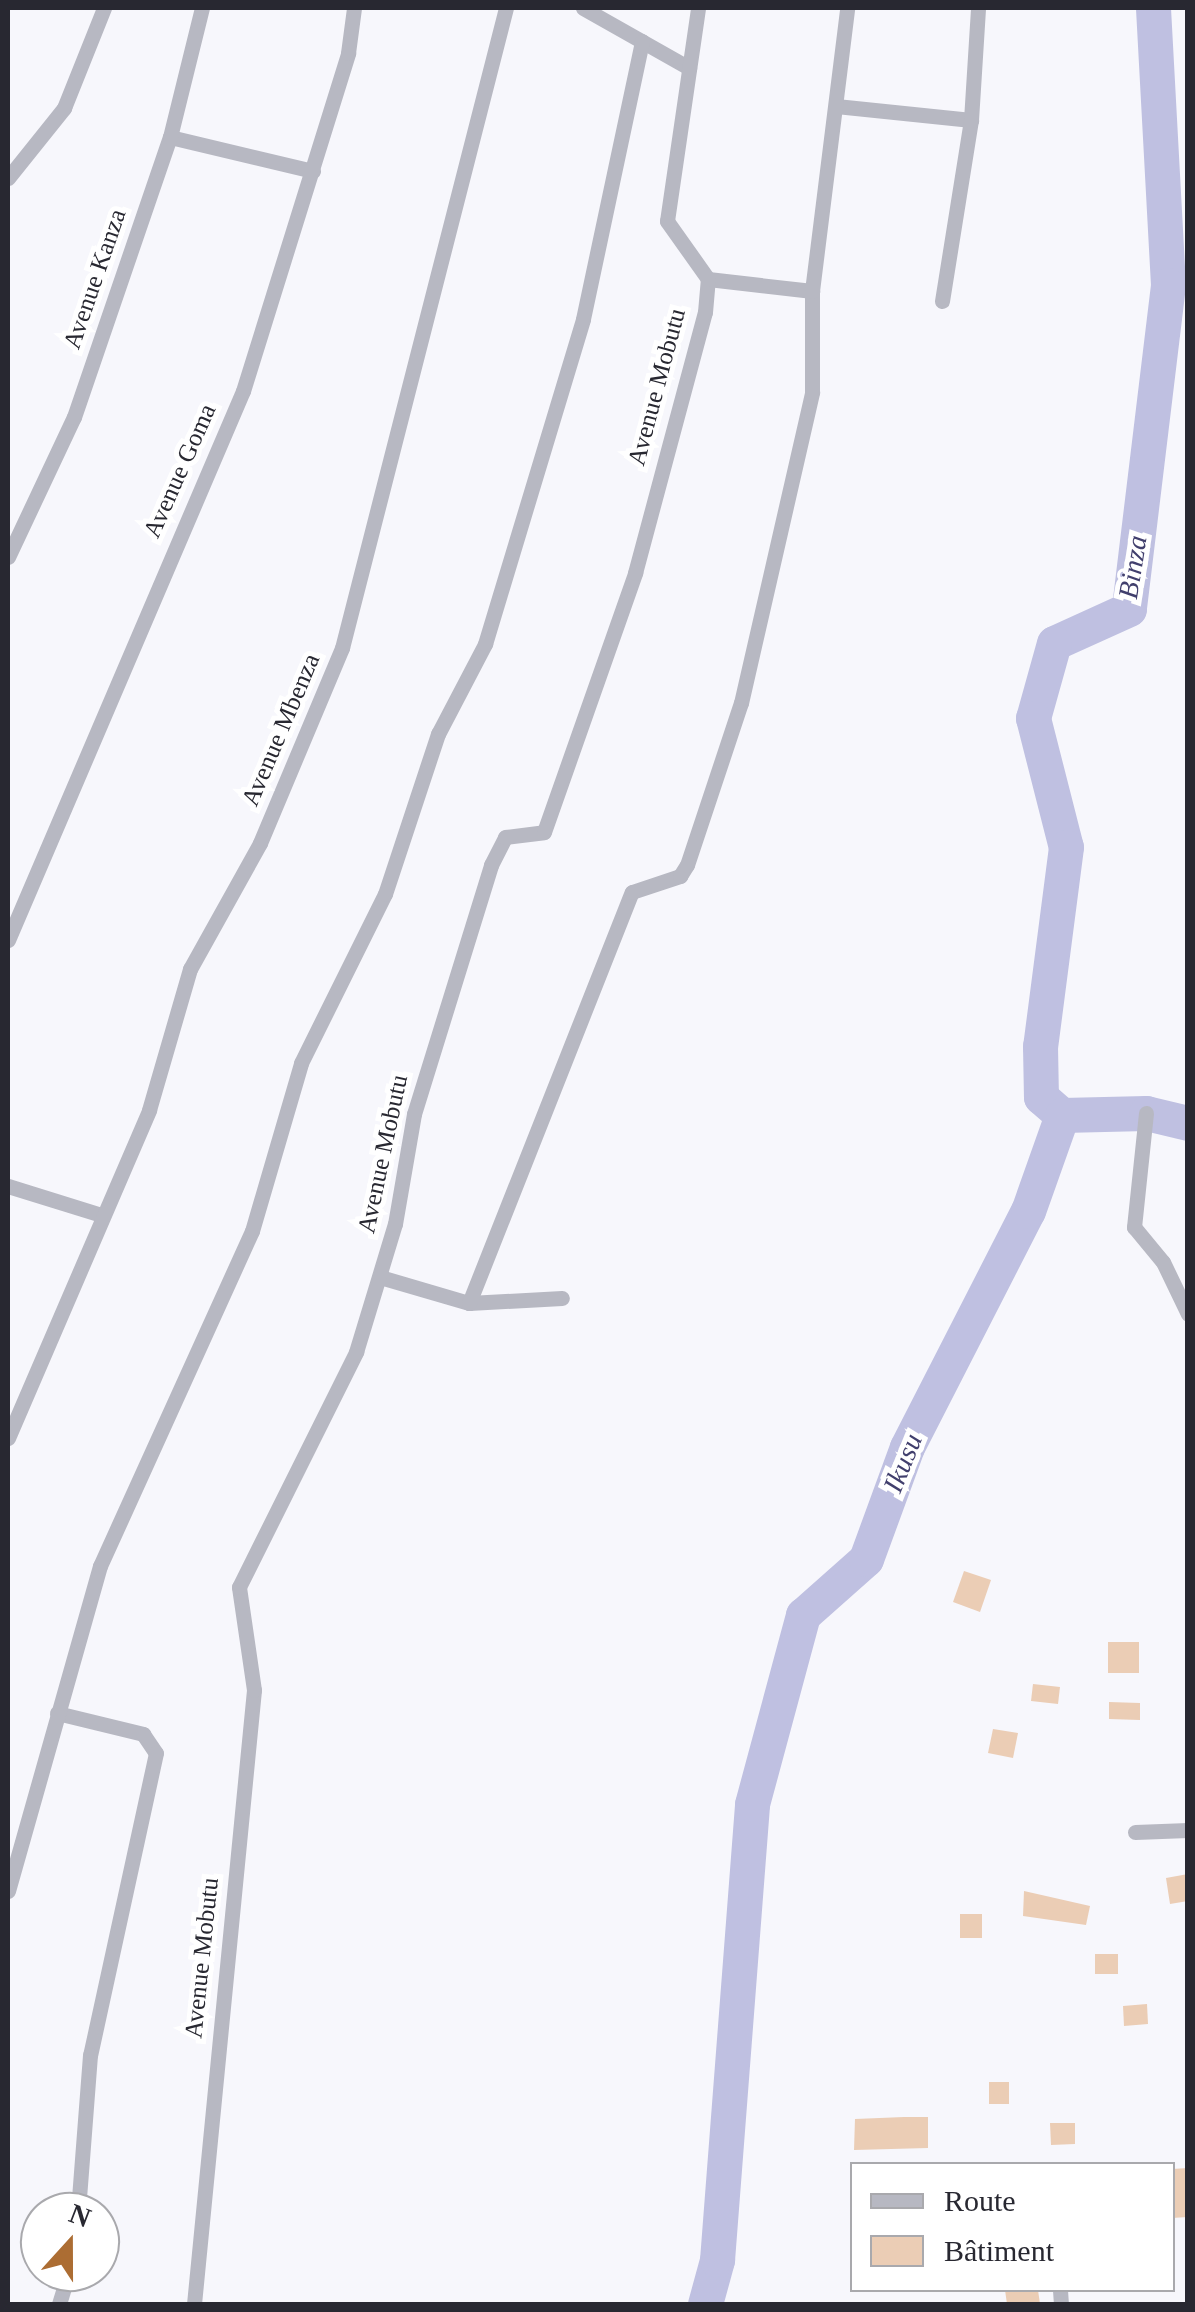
<!DOCTYPE html>
<html>
<head>
<meta charset="utf-8">
<style>
	body { margin:0 }
	#map { position:relative; width:1195px; height:2312px; overflow:hidden; background:#f7f7fc; font-family:"Times New Roman",serif }
	div>[style] { position:absolute }
	.river>* { height:35px; margin:-17.5px; padding:0 17.5px; transform-origin:17.5px; border-radius:17.5px; background:#bfc0e1 }
	.building>* { inset:0; background:#ebcdb5 }
	.minor>* { height:15px; margin:-7.5px; padding:0 7.5px; transform-origin:7.5px; border-radius:7.5px; background:#b7b8c2 }
	span { translate:-50% -50%; white-space:nowrap; text-align:center; line-height:1.15; -webkit-text-stroke:10px #fff; paint-order:stroke }
	.street-label { font-size:25px; color:#282831 }
	.water-label { font-size:28px; color:#413f6d; font-style:italic }
	.frame { position:absolute; inset:0; border:10px solid #282831; pointer-events:none }
	.legend { position:absolute; left:850px; top:2162px; width:325px; height:130px; box-sizing:border-box; background:#fff; border:2px solid #a9a9ad; margin:0; padding:12px 18px; list-style:none; font-size:30px; color:#282831 }
	.legend li { display:flex; align-items:center; gap:20px; height:50px }
	.legend b { width:50px; border:2px solid #a9a9ad }
	.north { position:absolute; left:20px; top:2192px; width:100px; height:100px; box-sizing:border-box; background:#fff; border:2px solid #a9a9ad; border-radius:50%; rotate:21deg; font-size:28px; font-weight:700; line-height:40px; text-align:center; color:#282831 }
	.north::after { content:''; display:block; margin:auto; width:35px; height:45px; background:#ac6d33; clip-path:polygon(50% 0,100% 100%,50% 72%,0 100%) }
</style>
</head>
<body>
<div id="map">
	<div class="river">
		<i style="left:1153px;top:8px;width:277px;rotate:86.9deg"></i>
		<i style="left:1168px;top:285px;width:326px;rotate:96.9deg"></i>
		<i style="left:1129px;top:609px;width:82px;rotate:155.6deg"></i>
		<i style="left:1054px;top:643px;width:78px;rotate:105.6deg"></i>
		<i style="left:1033px;top:718px;width:133px;rotate:75.7deg"></i>
		<i style="left:1066px;top:847px;width:201px;rotate:97.4deg"></i>
		<i style="left:1040px;top:1046px;width:51px;rotate:88.9deg"></i>
		<i style="left:1041px;top:1097px;width:28px;rotate:41deg"></i>
		<i style="left:1062px;top:1115px;width:84px;rotate:-1.4deg"></i>
		<i style="left:1146px;top:1113px;width:43px;rotate:13.4deg"></i>
		<i style="left:705px;top:2304px;width:46px;rotate:-74.7deg"></i>
		<i style="left:717px;top:2260px;width:457px;rotate:-85.6deg"></i>
		<i style="left:752px;top:1804px;width:196px;rotate:-74.9deg"></i>
		<i style="left:803px;top:1615px;width:84px;rotate:-41.6deg"></i>
		<i style="left:866px;top:1559px;width:119px;rotate:-69.9deg"></i>
		<i style="left:907px;top:1447px;width:265px;rotate:-62.9deg"></i>
		<i style="left:1028px;top:1211px;width:102px;rotate:-70.5deg"></i>
	</div>
	<div class="building">
		<i style="clip-path:polygon(964px 1571px,991px 1580px,980px 1612px,953px 1602px)"></i>
		<i style="clip-path:polygon(1108px 1642px,1139px 1642px,1139px 1673px,1108px 1673px)"></i>
		<i style="clip-path:polygon(1033px 1684px,1060px 1687px,1058px 1704px,1031px 1701px)"></i>
		<i style="clip-path:polygon(1109px 1702px,1140px 1703px,1140px 1720px,1109px 1719px)"></i>
		<i style="clip-path:polygon(993px 1729px,1018px 1733px,1013px 1758px,988px 1753px)"></i>
		<i style="clip-path:polygon(1188px 1874px,1188px 1901px,1170px 1904px,1166px 1878px)"></i>
		<i style="clip-path:polygon(1024px 1891px,1090px 1906px,1086px 1925px,1023px 1916px)"></i>
		<i style="clip-path:polygon(960px 1914px,982px 1914px,982px 1938px,960px 1938px)"></i>
		<i style="clip-path:polygon(1095px 1954px,1118px 1954px,1118px 1974px,1095px 1974px)"></i>
		<i style="clip-path:polygon(1147px 2004px,1148px 2024px,1124px 2026px,1123px 2006px)"></i>
		<i style="clip-path:polygon(989px 2082px,1009px 2082px,1009px 2104px,989px 2104px)"></i>
		<i style="clip-path:polygon(904px 2117px,928px 2117px,928px 2148px,854px 2150px,855px 2119px)"></i>
		<i style="clip-path:polygon(1050px 2123px,1075px 2123px,1075px 2144px,1051px 2145px)"></i>
		<i style="clip-path:polygon(1188px 2168px,1188px 2217px,1172px 2218px,1172px 2169px)"></i>
		<i style="clip-path:polygon(1005px 2290px,1038px 2290px,1040px 2304px,1007px 2304px)"></i>
	</div>
	<div class="minor">
		<i style="left:583px;top:8px;width:122px;rotate:29.5deg"></i>
		<i style="left:836px;top:106px;width:136px;rotate:5.9deg"></i>
		<i style="left:170px;top:137px;width:147px;rotate:13.4deg"></i>
		<i style="left:8px;top:178px;width:90px;rotate:-51.3deg"></i>
		<i style="left:64px;top:108px;width:108px;rotate:-68.2deg"></i>
		<i style="left:708px;top:279px;width:105px;rotate:6.6deg"></i>
		<i style="left:942px;top:301px;width:183px;rotate:-80.9deg"></i>
		<i style="left:971px;top:120px;width:112px;rotate:-86.4deg"></i>
		<i style="left:8px;top:557px;width:155px;rotate:-64.8deg"></i>
		<i style="left:74px;top:417px;width:296px;rotate:-71.1deg"></i>
		<i style="left:170px;top:137px;width:133px;rotate:-76.1deg"></i>
		<i style="left:8px;top:940px;width:597px;rotate:-66.83deg"></i>
		<i style="left:243px;top:391px;width:354px;rotate:-72.7deg"></i>
		<i style="left:348px;top:53px;width:45px;rotate:-82.4deg"></i>
		<i style="left:1146px;top:1113px;width:115px;rotate:96deg"></i>
		<i style="left:1134px;top:1227px;width:45px;rotate:50.4deg"></i>
		<i style="left:1163px;top:1262px;width:58px;rotate:64.3deg"></i>
		<i style="left:8px;top:1186px;width:94px;rotate:17.3deg"></i>
		<i style="left:380px;top:1277px;width:93px;rotate:16.3deg"></i>
		<i style="left:469px;top:1303px;width:93px;rotate:-3.1deg"></i>
		<i style="left:469px;top:1303px;width:442px;rotate:-68.4deg"></i>
		<i style="left:632px;top:892px;width:51px;rotate:-18.4deg"></i>
		<i style="left:680px;top:876px;width:13px;rotate:-58deg"></i>
		<i style="left:687px;top:865px;width:171px;rotate:-71.6deg"></i>
		<i style="left:741px;top:703px;width:319px;rotate:-77.1deg"></i>
		<i style="left:812px;top:392px;width:101px;rotate:-90deg"></i>
		<i style="left:812px;top:291px;width:285px;rotate:-82.9deg"></i>
		<i style="left:8px;top:1438px;width:357px;rotate:-66.7deg"></i>
		<i style="left:149px;top:1110px;width:147px;rotate:-73.8deg"></i>
		<i style="left:190px;top:969px;width:144px;rotate:-60.9deg"></i>
		<i style="left:260px;top:843px;width:212px;rotate:-67.2deg"></i>
		<i style="left:342px;top:648px;width:661px;rotate:-75.63deg"></i>
		<i style="left:57px;top:1713px;width:89px;rotate:13.7deg"></i>
		<i style="left:143px;top:1734px;width:23px;rotate:56deg"></i>
		<i style="left:156px;top:1753px;width:309px;rotate:102.3deg"></i>
		<i style="left:90px;top:2055px;width:157px;rotate:94.4deg"></i>
		<i style="left:1135px;top:1832px;width:53px;rotate:-2.2deg"></i>
		<i style="left:8px;top:1891px;width:338px;rotate:-74.2deg"></i>
		<i style="left:100px;top:1566px;width:368px;rotate:-65.6deg"></i>
		<i style="left:252px;top:1231px;width:175px;rotate:-73.7deg"></i>
		<i style="left:301px;top:1063px;width:189px;rotate:-63.6deg"></i>
		<i style="left:385px;top:894px;width:169px;rotate:-71.7deg"></i>
		<i style="left:438px;top:734px;width:102px;rotate:-62.4deg"></i>
		<i style="left:485px;top:644px;width:339px;rotate:-73.2deg"></i>
		<i style="left:583px;top:319px;width:284px;rotate:-78deg"></i>
		<i style="left:1060px;top:2290px;width:14px;rotate:86deg"></i>
		<i style="left:59px;top:2304px;width:34px;rotate:-73deg"></i>
		<i style="left:194px;top:2304px;width:617px;rotate:-84.42deg"></i>
		<i style="left:254px;top:1690px;width:104px;rotate:-98.3deg"></i>
		<i style="left:239px;top:1587px;width:263px;rotate:-63.5deg"></i>
		<i style="left:356px;top:1352px;width:134px;rotate:-73.1deg"></i>
		<i style="left:395px;top:1224px;width:112px;rotate:-80.2deg"></i>
		<i style="left:414px;top:1114px;width:261px;rotate:-72.8deg"></i>
		<i style="left:491px;top:865px;width:31px;rotate:-63deg"></i>
		<i style="left:505px;top:837px;width:39px;rotate:-7deg"></i>
		<i style="left:544px;top:832px;width:275px;rotate:-70.6deg"></i>
		<i style="left:635px;top:573px;width:270px;rotate:-75deg"></i>
		<i style="left:705px;top:312px;width:33px;rotate:-85deg"></i>
		<i style="left:708px;top:279px;width:71px;rotate:-125.3deg"></i>
		<i style="left:667px;top:221px;width:215px;rotate:-81.7deg"></i>
	</div>
	<div class="street-label">
		<span style="left:95px;top:279px;rotate:-71deg">Avenue Kanza</span>
		<span style="left:657px;top:387px;rotate:-75deg">Avenue Mobutu</span>
		<span style="left:180px;top:471px;rotate:-66deg">Avenue Goma</span>
		<span style="left:281px;top:730px;rotate:-67deg">Avenue Mbenza</span>
		<span style="left:383px;top:1154px;rotate:-78deg">Avenue Mobutu</span>
		<span style="left:202px;top:1958px;rotate:-84deg">Avenue Mobutu</span>
	</div>
	<div class="water-label">
		<span style="left:1133px;top:567px;rotate:-81deg">Binza</span>
		<span style="left:903px;top:1463px;rotate:-68deg">Ikusu</span>
	</div>
	<div class="frame"></div>
	<ul class="legend">
	<li><b style="height:12px;background:#b7b8c2"></b>Route</li>
	<li><b style="height:28px;background:#ebcdb5"></b>Bâtiment</li>
	</ul>
	<div class="north">N</div>
</div>
</body>
</html>
